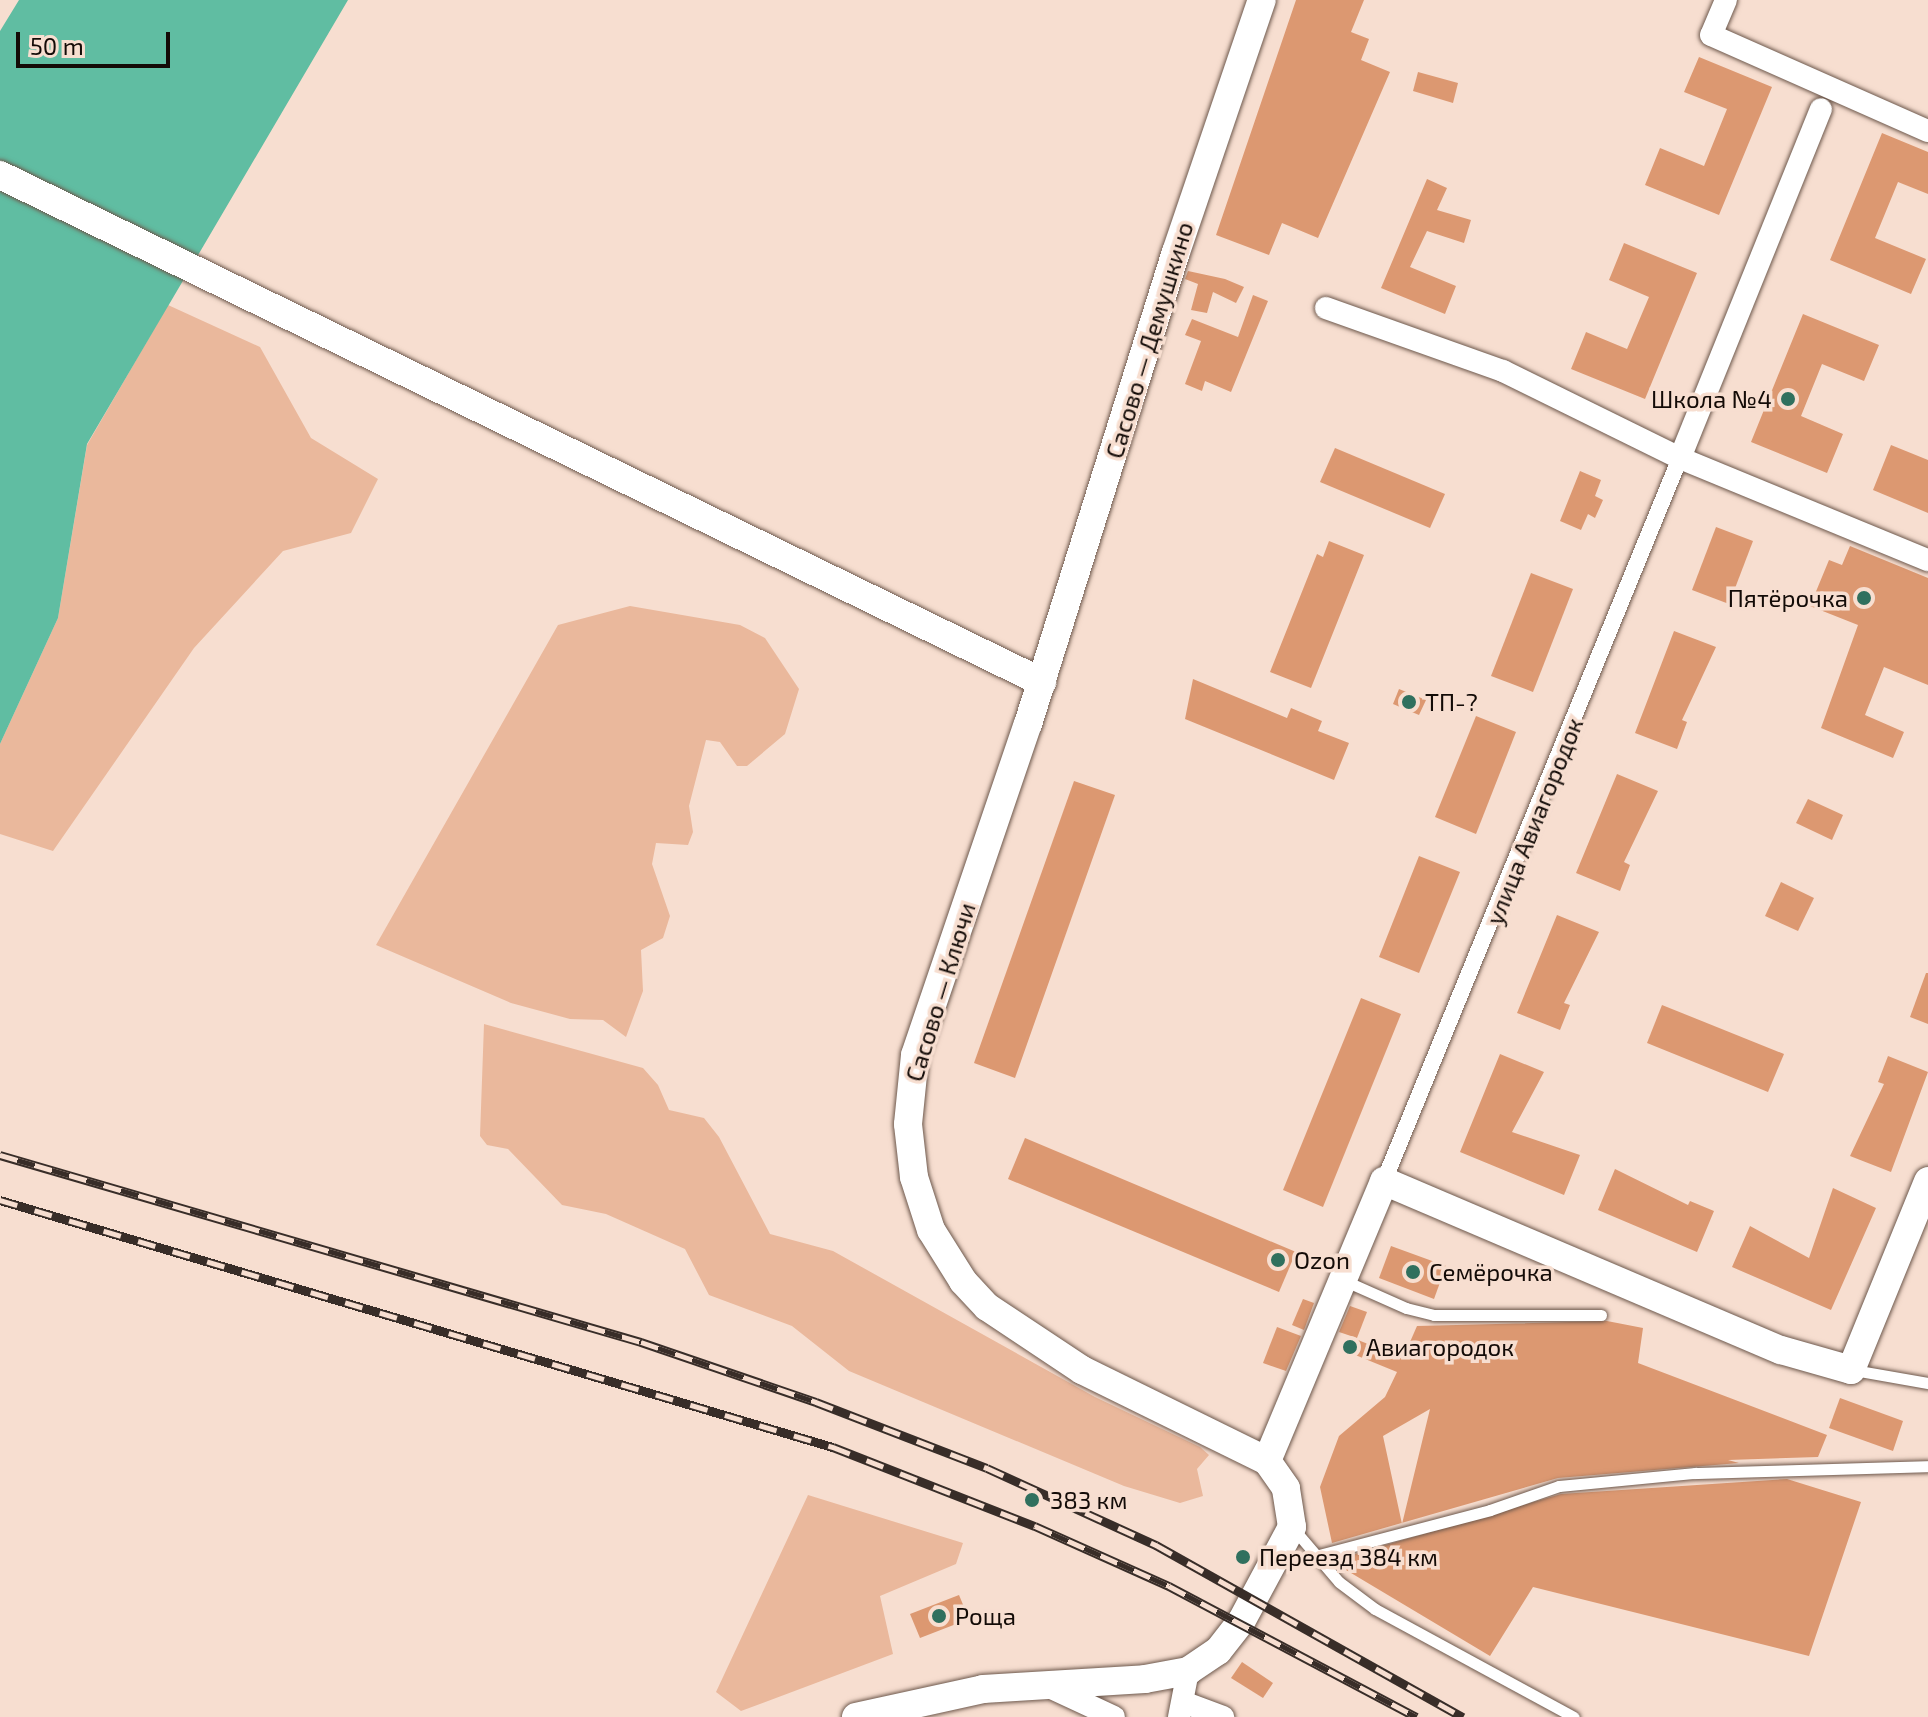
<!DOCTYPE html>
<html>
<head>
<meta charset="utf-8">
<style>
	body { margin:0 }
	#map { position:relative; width:1928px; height:1717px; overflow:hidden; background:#f7ded0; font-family:"Exo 2",sans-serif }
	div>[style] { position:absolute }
	.green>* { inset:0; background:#eab89c }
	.water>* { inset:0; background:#60bda2 }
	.building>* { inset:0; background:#dc9871 }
	.roads { filter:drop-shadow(0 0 2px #6d584c) drop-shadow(0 0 2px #6d584c) }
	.service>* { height:11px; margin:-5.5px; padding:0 5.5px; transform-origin:5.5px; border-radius:5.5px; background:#fff }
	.pedestrian>* { height:16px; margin:-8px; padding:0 8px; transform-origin:8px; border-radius:8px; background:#fff }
	.minor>* { height:22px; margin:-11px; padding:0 11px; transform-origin:11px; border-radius:11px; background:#fff }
	.tertiary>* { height:28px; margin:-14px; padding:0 14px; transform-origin:14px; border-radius:14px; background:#fff }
	.rail>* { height:9px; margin-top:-4.5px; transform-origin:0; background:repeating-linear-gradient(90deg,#f7ded0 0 18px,#382d28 0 36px); box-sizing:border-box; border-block:2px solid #382d28 }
	.dots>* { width:22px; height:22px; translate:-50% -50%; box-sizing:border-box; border:4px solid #f7ded0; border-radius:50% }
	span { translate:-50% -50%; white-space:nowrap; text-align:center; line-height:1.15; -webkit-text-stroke:7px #f7ded0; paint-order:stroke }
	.street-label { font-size:24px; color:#130b07 }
	.poi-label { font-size:24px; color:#130b07 }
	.right { translate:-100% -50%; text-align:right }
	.left { translate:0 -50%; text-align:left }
	.scale { position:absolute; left:16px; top:32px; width:154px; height:36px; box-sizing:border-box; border:4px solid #130b07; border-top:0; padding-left:10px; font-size:24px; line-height:28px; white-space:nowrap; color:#130b07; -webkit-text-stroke:6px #f7ded0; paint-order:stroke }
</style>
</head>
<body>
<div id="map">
	<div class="green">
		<i style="clip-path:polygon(168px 305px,260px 347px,311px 438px,378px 479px,351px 533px,283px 551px,194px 648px,53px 851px,0 834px,0 744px,58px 618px,87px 445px)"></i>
		<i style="clip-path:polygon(630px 606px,740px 625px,765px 638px,799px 689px,785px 734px,747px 766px,737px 766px,720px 742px,706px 740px,689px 806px,693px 832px,688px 845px,656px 843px,652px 864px,670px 916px,663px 938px,641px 950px,643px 991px,626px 1037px,603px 1020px,570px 1019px,511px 1003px,376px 945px,558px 625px)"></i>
		<i style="clip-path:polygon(484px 1024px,643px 1068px,658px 1085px,669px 1110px,704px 1118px,719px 1137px,770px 1234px,833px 1251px,1095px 1397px,1200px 1447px,1209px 1455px,1197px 1469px,1203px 1496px,1180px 1503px,1124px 1486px,849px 1371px,792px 1326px,709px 1295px,685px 1249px,606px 1214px,562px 1205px,508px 1149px,487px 1145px,480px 1136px)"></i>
		<i style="clip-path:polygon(808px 1495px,963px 1543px,956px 1564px,880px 1596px,893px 1654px,741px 1711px,716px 1692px)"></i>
	</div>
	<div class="water">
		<i style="clip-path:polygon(19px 0,348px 0,87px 444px,58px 618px,0 744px,0 31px)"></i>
	</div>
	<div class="building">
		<i style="clip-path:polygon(1296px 0,1364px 0,1351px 32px,1369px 39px,1361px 60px,1390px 72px,1318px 238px,1282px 223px,1269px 255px,1216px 235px)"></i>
		<i style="clip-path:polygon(1699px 57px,1772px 87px,1719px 215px,1645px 185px,1660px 148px,1704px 166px,1727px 109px,1684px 92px)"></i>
		<i style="clip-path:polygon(1418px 72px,1458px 83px,1453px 103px,1413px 91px)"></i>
		<i style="clip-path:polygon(1882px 133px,1928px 152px,1928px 194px,1898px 182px,1875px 238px,1926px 259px,1911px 294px,1830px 260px)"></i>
		<i style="clip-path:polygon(1427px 179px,1447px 188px,1437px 210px,1471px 220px,1464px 243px,1427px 231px,1410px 267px,1456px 286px,1445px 314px,1381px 288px)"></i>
		<i style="clip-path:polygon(1624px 243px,1697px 273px,1645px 399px,1571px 369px,1586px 332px,1627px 349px,1649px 297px,1609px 280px)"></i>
		<i style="clip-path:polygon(1188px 271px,1225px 279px,1244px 287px,1236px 303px,1213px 292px,1207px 313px,1191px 310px,1198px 284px,1185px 279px)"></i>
		<i style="clip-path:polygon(1253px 295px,1268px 301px,1231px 392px,1205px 381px,1202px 391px,1185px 384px,1201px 341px,1185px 335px,1192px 319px,1238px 337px)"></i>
		<i style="clip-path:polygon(1803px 314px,1879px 345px,1864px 381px,1822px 364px,1801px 416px,1843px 434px,1827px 473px,1751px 442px)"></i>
		<i style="clip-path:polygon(1891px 445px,1928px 460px,1928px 513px,1873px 490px)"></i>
		<i style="clip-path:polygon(1335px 448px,1445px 494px,1430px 528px,1320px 482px)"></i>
		<i style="clip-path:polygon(1580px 471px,1601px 480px,1595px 496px,1603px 500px,1595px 518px,1588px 514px,1581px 530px,1560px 521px)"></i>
		<i style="clip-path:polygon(1716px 527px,1753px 541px,1729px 604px,1692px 590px)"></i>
		<i style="clip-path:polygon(1329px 541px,1364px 555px,1311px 688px,1270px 672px,1317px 554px,1323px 557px)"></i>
		<i style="clip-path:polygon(1850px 546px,1928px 578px,1928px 685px,1884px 667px,1865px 715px,1904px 732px,1893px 758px,1821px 728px,1858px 625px,1810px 606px,1829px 560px,1842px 565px)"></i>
		<i style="clip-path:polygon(1531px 573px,1573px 589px,1533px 692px,1491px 676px)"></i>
		<i style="clip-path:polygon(1674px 631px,1716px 647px,1682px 720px,1687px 722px,1677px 749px,1635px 733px)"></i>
		<i style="clip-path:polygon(1193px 679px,1287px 718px,1291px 708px,1322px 721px,1318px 731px,1349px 743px,1334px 780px,1185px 719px)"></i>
		<i style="clip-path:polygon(1399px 689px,1426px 700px,1419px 715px,1393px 704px)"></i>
		<i style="clip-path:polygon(1476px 716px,1516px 732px,1476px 834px,1435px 817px)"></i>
		<i style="clip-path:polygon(1617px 774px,1658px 791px,1624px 862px,1630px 865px,1620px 891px,1576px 873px)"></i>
		<i style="clip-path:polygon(1074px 781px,1115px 795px,1015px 1078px,974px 1063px)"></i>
		<i style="clip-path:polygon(1808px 799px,1843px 815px,1832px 840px,1796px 823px)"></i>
		<i style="clip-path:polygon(1419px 856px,1460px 872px,1419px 973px,1379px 957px)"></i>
		<i style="clip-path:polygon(1781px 882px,1814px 898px,1798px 931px,1765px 916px)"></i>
		<i style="clip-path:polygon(1557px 915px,1599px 932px,1564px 1003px,1570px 1005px,1560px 1030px,1517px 1013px)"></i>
		<i style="clip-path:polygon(1926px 973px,1928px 973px,1928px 1024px,1910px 1017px)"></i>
		<i style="clip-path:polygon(1361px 998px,1401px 1014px,1323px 1207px,1283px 1190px)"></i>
		<i style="clip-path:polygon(1662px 1005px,1784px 1054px,1768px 1092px,1647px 1043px)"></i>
		<i style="clip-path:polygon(1500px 1054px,1544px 1072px,1512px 1132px,1580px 1155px,1564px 1195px,1460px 1152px)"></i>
		<i style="clip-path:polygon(1888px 1056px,1928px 1072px,1891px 1172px,1850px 1156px,1884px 1084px,1878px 1082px)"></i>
		<i style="clip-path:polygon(1025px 1138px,1296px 1252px,1279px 1292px,1008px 1179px)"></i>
		<i style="clip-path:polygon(1615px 1169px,1688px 1205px,1690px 1201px,1714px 1211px,1697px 1252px,1598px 1210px)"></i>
		<i style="clip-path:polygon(1833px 1188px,1876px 1208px,1831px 1310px,1732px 1267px,1750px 1226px,1809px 1258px)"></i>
		<i style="clip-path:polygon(1391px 1246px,1446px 1266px,1434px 1299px,1379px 1278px)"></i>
		<i style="clip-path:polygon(1303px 1299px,1314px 1303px,1304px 1330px,1292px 1325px)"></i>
		<i style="clip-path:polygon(1350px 1306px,1367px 1312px,1357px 1338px,1339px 1332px)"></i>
		<i style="clip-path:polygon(evenodd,1607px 1321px,1643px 1328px,1638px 1363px,1827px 1435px,1818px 1457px,1728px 1460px,1739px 1463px,1558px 1478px,1332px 1543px,1320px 1487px,1339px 1436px,1385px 1397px,1397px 1372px,1348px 1352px,1353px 1338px,1403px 1358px,1417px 1326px,1607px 1321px,1430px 1409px,1402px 1524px,1383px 1436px,1430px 1409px)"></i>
		<i style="clip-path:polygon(1277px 1327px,1301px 1336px,1286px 1371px,1263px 1363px)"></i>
		<i style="clip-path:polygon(1840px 1398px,1903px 1421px,1893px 1451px,1829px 1428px)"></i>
		<i style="clip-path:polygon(1787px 1479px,1861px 1502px,1809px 1656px,1533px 1587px,1490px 1656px,1346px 1570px,1348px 1556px,1561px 1494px)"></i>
		<i style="clip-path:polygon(959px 1595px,969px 1619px,920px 1638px,910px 1614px)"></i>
		<i style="clip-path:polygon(1242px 1662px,1273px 1683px,1263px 1698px,1231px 1678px)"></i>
	</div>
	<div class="roads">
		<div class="service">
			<i style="left:1343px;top:1280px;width:69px;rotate:24deg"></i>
			<i style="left:1406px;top:1308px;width:29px;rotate:14deg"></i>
			<i style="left:1434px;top:1315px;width:167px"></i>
			<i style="left:1854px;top:1370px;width:75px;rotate:10deg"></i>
			<i style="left:1292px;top:1527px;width:72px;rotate:49.5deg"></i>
			<i style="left:1339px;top:1582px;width:45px;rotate:36.9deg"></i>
			<i style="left:1375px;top:1609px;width:226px;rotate:28.5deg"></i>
			<i style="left:1315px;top:1556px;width:181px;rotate:-14.7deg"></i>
			<i style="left:1490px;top:1510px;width:73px;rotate:-19.2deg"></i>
			<i style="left:1559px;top:1486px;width:137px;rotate:-5.5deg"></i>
			<i style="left:1695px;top:1473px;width:233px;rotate:-1.7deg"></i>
		</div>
		<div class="pedestrian">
			<i style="left:1384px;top:1181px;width:781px;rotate:-67.74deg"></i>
		</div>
		<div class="minor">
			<i style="left:1726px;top:0;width:38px;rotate:113deg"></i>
			<i style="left:1711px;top:35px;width:237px;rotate:23.9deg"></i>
			<i style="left:1326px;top:308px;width:188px;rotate:19.6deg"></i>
			<i style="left:1503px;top:371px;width:197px;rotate:26.2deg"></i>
			<i style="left:1680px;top:458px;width:268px;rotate:22.4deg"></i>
			<i style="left:1680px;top:458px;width:376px;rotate:-68deg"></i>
			<i style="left:1045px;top:1685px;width:76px;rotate:24.9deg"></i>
			<i style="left:1183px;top:1702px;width:43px;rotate:20.6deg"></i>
			<i style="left:1179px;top:1717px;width:47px;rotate:-78.9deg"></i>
		</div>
		<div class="tertiary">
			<i style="left:0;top:175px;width:1159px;rotate:25.95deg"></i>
			<i style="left:1267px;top:1461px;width:303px;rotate:-67.3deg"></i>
			<i style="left:1384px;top:1181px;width:431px;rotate:23.1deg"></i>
			<i style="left:1781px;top:1350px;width:73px;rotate:15.9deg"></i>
			<i style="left:1851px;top:1370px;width:204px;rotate:-67.8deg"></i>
			<i style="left:856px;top:1717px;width:130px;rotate:-12.4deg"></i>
			<i style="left:983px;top:1689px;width:162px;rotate:-3.5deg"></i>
			<i style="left:1145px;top:1679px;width:44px;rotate:-10.5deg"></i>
			<i style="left:1188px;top:1671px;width:36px;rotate:-34deg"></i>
			<i style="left:1218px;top:1651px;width:37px;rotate:-52deg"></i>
			<i style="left:1241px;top:1622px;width:108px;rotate:-61.8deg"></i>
			<i style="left:1292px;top:1527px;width:39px;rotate:-99deg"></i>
			<i style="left:1286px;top:1488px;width:33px;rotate:-125deg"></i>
			<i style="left:1267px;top:1461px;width:206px;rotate:-153.8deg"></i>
			<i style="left:1082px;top:1370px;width:114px;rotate:-146.4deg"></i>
			<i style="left:987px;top:1307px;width:35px;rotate:-133deg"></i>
			<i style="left:963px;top:1281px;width:60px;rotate:-122.1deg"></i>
			<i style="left:931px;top:1230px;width:56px;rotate:-107.8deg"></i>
			<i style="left:914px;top:1177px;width:53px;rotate:-96.5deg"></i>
			<i style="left:908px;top:1124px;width:69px;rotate:-84.2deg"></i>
			<i style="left:915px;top:1055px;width:350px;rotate:-71.2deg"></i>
			<i style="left:1028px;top:724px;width:495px;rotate:-72.6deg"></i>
			<i style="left:1176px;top:252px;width:266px;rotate:-71.2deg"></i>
		</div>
	</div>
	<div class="rail">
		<i style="left:0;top:1155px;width:668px;rotate:16.26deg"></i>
		<i style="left:641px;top:1342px;width:185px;rotate:18.9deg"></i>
		<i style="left:816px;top:1402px;width:183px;rotate:21.1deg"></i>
		<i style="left:987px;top:1468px;width:186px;rotate:24.5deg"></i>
		<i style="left:1156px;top:1545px;width:352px;rotate:29.3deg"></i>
		<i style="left:0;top:1200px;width:869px;rotate:16.52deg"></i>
		<i style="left:833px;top:1447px;width:217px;rotate:21.4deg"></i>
		<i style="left:1035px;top:1526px;width:147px;rotate:24.1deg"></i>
		<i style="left:1169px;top:1586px;width:280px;rotate:27.9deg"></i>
	</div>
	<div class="dots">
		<i style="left:1788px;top:399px;background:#30705e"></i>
		<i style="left:1864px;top:598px;background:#30705e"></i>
		<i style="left:1409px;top:702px;background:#30705e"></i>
		<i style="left:1278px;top:1260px;background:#30705e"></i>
		<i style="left:1413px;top:1272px;background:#30705e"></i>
		<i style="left:1350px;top:1347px;background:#30705e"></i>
		<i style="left:1032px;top:1500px;background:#30705e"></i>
		<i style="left:1243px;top:1557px;background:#30705e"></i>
		<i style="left:939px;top:1616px;background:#30705e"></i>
	</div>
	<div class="street-label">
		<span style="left:1149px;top:340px;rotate:-73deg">Сасово — Демушкино</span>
		<span style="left:1534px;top:821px;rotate:-68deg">улица Авиагородок</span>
		<span style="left:940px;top:992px;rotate:-73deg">Сасово — Ключи</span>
	</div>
	<div class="poi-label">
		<span class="right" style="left:1772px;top:399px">Школа №4</span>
		<span class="right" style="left:1848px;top:598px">Пятёрочка</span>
		<span class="left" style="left:1425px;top:702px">ТП-?</span>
		<span class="left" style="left:1294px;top:1260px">Ozon</span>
		<span class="left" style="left:1429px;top:1272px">Семёрочка</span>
		<span class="left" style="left:1366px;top:1347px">Авиагородок</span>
		<span class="left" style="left:1050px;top:1500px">383 км</span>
		<span class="left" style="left:1259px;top:1557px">Переезд 384 км</span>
		<span class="left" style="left:955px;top:1616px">Роща</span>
	</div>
	<div class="scale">50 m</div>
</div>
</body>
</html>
